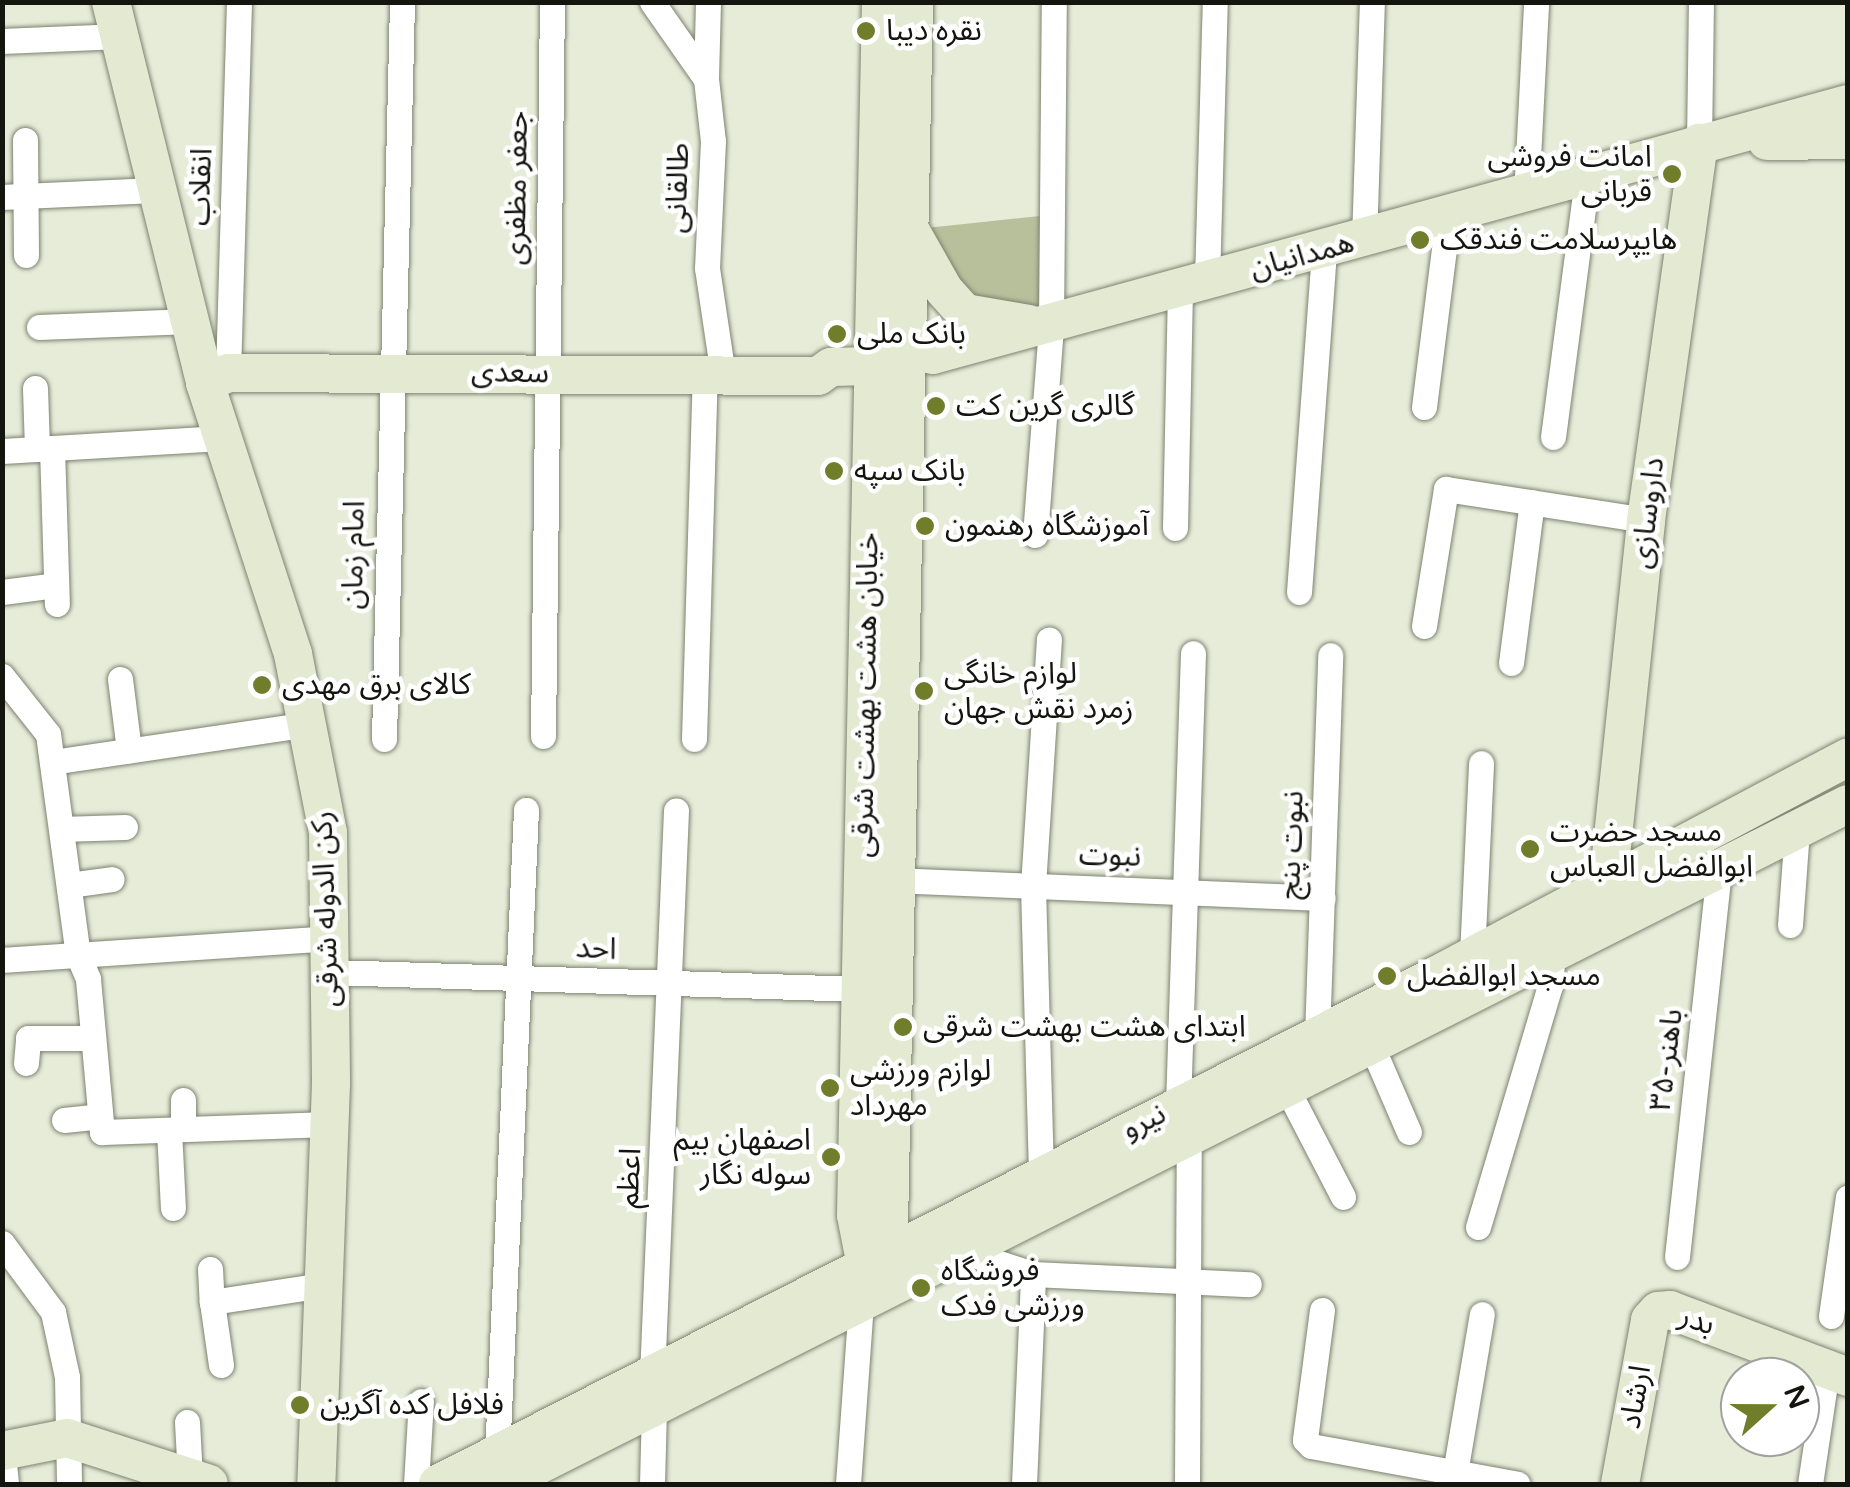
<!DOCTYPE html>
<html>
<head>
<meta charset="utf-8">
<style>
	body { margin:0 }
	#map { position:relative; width:1850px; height:1487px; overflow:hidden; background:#e7ecd9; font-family:"Varela Round","Noto Sans Arabic",sans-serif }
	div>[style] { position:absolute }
	.green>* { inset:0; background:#b7c09b }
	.roads { filter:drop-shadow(0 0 2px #7e8271) drop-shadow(0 0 2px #7e8271) }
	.street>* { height:25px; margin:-12.5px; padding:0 12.5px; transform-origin:12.5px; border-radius:12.5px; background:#fff }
	.secondary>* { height:38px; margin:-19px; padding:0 19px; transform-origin:19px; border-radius:19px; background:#e4e9d2 }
	.dots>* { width:28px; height:28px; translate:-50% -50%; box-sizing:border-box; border:5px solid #fff; border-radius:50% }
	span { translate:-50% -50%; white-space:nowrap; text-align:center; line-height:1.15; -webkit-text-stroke:9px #fff; paint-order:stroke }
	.poi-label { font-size:30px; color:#14150f }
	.left { translate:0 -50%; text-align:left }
	.right { translate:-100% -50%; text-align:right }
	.street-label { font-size:30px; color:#14150f }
	.frame { position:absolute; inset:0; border:5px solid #14150f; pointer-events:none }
	.north { position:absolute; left:1720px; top:1357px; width:100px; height:100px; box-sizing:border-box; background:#fff; border:2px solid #a1a19f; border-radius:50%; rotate:69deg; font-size:28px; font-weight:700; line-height:40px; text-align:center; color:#14150f }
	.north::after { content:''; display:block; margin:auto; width:35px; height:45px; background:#707e2c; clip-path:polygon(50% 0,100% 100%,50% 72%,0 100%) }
</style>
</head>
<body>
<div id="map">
	<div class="green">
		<i style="clip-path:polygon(1040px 216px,1040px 315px,970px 305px,917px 229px)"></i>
	</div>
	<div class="roads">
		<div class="street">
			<i style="left:652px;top:2px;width:94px;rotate:55deg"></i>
			<i style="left:708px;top:2px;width:77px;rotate:91.5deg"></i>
			<i style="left:706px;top:79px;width:62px;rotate:83.6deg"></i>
			<i style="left:713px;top:141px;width:127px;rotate:92.7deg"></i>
			<i style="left:707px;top:268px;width:108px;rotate:81.5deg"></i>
			<i style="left:2px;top:41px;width:118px;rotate:-2.4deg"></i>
			<i style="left:25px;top:140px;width:115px;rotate:89.5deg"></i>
			<i style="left:1699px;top:143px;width:141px;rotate:-89.2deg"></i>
			<i style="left:1526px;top:196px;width:194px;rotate:-87deg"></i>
			<i style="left:2px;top:197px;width:157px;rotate:-2.6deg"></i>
			<i style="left:1364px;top:240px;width:238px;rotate:-88.1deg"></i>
			<i style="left:1207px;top:281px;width:279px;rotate:-88.4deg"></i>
			<i style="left:39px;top:327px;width:151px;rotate:-2.3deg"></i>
			<i style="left:228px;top:373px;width:371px;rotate:-88.3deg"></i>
			<i style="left:35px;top:388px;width:61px;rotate:88.1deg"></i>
			<i style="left:1424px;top:407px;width:192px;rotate:-82.8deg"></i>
			<i style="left:1553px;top:437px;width:261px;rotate:-82.5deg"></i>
			<i style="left:52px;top:448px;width:156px;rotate:88.2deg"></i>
			<i style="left:2px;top:451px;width:220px;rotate:-3.4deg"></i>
			<i style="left:1175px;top:528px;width:240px;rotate:-88.8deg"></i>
			<i style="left:1035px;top:535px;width:211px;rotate:-85.6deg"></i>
			<i style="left:1051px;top:325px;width:323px;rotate:-89.5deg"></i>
			<i style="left:2px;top:592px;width:54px;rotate:-7.4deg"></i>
			<i style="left:1299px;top:592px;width:342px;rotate:-85.8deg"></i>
			<i style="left:1424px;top:626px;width:139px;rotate:-80.9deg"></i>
			<i style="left:1446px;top:489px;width:202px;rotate:8.8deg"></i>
			<i style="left:1511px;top:663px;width:162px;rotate:-82.6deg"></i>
			<i style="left:2px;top:676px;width:74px;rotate:51.6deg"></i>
			<i style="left:48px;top:734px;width:223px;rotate:82.3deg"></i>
			<i style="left:78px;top:955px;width:26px;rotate:67deg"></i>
			<i style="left:88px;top:979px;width:154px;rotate:84.8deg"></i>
			<i style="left:102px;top:1132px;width:227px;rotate:-2deg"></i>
			<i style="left:120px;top:679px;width:72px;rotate:82.8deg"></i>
			<i style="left:543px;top:736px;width:734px;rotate:-89.3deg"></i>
			<i style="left:384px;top:739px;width:737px;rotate:-88.6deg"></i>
			<i style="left:694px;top:739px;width:363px;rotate:-88.3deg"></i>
			<i style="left:52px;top:762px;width:259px;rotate:-8.4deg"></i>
			<i style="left:61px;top:829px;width:64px;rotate:-1.8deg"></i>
			<i style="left:893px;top:880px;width:430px;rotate:2.4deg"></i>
			<i style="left:69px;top:885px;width:43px;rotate:-7.9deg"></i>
			<i style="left:1790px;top:925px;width:95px;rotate:-85.8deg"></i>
			<i style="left:1472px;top:956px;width:193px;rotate:-87.3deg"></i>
			<i style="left:2px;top:960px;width:330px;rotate:-3.8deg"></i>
			<i style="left:331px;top:972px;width:528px;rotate:1.84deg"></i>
			<i style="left:1317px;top:1036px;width:381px;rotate:-88deg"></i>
			<i style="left:1370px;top:1042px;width:98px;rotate:66.6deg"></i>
			<i style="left:26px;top:1063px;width:25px;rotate:-85deg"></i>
			<i style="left:28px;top:1038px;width:64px"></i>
			<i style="left:1285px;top:1085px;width:126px;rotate:62.6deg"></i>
			<i style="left:1178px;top:1105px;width:452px;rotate:-88.1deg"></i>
			<i style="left:64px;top:1120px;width:36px;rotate:-6deg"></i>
			<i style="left:183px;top:1129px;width:29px;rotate:-90deg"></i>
			<i style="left:169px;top:1130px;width:78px;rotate:87.1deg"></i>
			<i style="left:1041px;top:1173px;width:287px;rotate:-91.6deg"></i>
			<i style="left:1033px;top:886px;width:247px;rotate:-86.3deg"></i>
			<i style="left:1478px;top:1227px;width:252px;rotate:-73.4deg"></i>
			<i style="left:1550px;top:986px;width:34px;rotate:-85deg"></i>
			<i style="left:2px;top:1243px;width:86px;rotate:53.5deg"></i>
			<i style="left:53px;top:1312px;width:66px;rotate:77.8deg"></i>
			<i style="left:67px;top:1377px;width:107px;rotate:88.9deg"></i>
			<i style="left:959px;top:1250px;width:78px;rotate:18deg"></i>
			<i style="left:1033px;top:1274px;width:216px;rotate:2.7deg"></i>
			<i style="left:1677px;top:1257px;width:389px;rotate:-83.8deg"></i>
			<i style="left:210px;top:1269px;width:33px;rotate:87deg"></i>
			<i style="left:1322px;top:1310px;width:131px;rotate:97.5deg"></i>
			<i style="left:1305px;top:1440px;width:8px;rotate:45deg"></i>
			<i style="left:1311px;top:1446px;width:210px;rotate:10.4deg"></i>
			<i style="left:1831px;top:1316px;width:120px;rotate:-81.9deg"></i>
			<i style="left:221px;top:1365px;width:64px;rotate:-98.1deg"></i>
			<i style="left:212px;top:1302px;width:112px;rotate:-8.7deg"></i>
			<i style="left:652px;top:1376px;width:566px;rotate:-87.57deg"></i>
			<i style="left:187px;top:1422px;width:56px;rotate:86.9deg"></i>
			<i style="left:2px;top:1445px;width:39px;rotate:84deg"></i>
			<i style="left:497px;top:1456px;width:647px;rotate:-87.43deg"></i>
			<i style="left:1455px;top:1473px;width:161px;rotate:-80.4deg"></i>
			<i style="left:416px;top:1484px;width:83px;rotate:-86.6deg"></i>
			<i style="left:652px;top:1484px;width:75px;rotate:-88.5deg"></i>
			<i style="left:848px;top:1484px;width:181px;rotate:-85.9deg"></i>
			<i style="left:1024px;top:1484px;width:210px;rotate:-87.5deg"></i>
			<i style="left:1187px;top:1484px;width:351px;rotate:-89.7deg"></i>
			<i style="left:1810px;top:1484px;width:115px;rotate:-81.5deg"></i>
		</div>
		<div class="secondary">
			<i style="left:111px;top:2px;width:392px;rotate:76.1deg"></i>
			<i style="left:205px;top:383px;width:285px;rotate:72deg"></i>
			<i style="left:293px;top:654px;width:182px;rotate:78.9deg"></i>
			<i style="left:328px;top:833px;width:251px;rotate:89.3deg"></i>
			<i style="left:331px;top:1084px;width:400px;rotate:92.1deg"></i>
			<i style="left:1767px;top:141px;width:81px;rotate:-0.7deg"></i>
			<i style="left:908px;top:226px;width:73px;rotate:60.6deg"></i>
			<i style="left:944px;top:290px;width:31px;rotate:48deg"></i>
			<i style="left:965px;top:313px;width:65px;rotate:9.8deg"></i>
			<i style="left:888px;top:334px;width:22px;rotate:47deg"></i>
			<i style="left:903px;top:350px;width:30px;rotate:9deg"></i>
			<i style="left:933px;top:355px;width:949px;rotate:-15.34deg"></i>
			<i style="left:205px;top:383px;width:25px;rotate:-23deg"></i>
			<i style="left:228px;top:373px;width:590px;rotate:0.29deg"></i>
			<i style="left:818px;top:376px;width:16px;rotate:-35deg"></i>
			<i style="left:831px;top:367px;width:40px;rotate:-1.4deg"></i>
			<i style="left:1616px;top:903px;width:21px;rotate:-113deg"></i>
			<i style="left:1608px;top:884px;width:366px;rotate:-84deg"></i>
			<i style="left:1646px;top:520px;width:381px;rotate:-82deg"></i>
			<i style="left:866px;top:1266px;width:46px;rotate:-60.1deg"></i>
			<i style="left:889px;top:1226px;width:1224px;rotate:-88.83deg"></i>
			<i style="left:863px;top:1291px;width:25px;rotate:-83deg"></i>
			<i style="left:866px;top:1266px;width:52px;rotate:-101.1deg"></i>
			<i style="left:856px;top:1215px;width:1213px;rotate:-88.82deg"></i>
			<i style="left:2px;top:1451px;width:66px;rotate:-11.3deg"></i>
			<i style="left:67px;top:1438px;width:149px;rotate:17.9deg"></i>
			<i style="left:438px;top:1484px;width:1119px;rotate:-27deg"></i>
			<i style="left:1435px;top:976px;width:467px;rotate:-27.9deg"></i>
			<i style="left:501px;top:1484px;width:1509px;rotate:-26.79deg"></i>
			<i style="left:1620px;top:1484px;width:167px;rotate:-79.6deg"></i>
			<i style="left:1650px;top:1320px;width:12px;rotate:-48deg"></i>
			<i style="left:1658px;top:1311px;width:12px;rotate:-5deg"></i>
			<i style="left:1670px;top:1310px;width:190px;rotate:20.6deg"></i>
		</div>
	</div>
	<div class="dots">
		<i style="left:866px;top:31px;background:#707e2c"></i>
		<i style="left:1672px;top:174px;background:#707e2c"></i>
		<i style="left:1420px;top:240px;background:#707e2c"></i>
		<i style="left:837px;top:334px;background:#707e2c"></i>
		<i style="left:936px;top:406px;background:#707e2c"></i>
		<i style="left:834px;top:471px;background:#707e2c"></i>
		<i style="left:925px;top:526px;background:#707e2c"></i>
		<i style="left:262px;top:685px;background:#707e2c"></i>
		<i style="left:924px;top:691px;background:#707e2c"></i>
		<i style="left:1530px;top:849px;background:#707e2c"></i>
		<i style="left:1387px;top:976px;background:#707e2c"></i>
		<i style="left:903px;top:1027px;background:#707e2c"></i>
		<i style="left:830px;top:1088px;background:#707e2c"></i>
		<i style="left:831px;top:1157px;background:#707e2c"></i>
		<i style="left:921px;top:1288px;background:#707e2c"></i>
		<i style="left:300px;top:1405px;background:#707e2c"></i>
	</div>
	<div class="poi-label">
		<span class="left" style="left:886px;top:31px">نقره دیبا</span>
		<span class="right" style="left:1652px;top:174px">امانت فروشی<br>قربانی</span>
		<span class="left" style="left:1440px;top:240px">هایپرسلامت فندقک</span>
		<span class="left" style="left:857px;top:334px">بانک ملی</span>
		<span class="left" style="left:956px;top:406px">گالری گرین کت</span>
		<span class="left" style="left:854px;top:471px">بانک سپه</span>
		<span class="left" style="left:945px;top:526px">آموزشگاه رهنمون</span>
		<span class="left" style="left:944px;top:691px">لوازم خانگی<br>زمرد نقش جهان</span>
		<span class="left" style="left:282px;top:685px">کالای برق مهدی</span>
		<span class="left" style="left:1550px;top:849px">مسجد حضرت<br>ابوالفضل العباس</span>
		<span class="left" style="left:1407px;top:976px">مسجد ابوالفضل</span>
		<span class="left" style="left:923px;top:1027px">ابتدای هشت بهشت شرقی</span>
		<span class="left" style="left:850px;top:1088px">لوازم ورزشی<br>مهرداد</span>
		<span class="right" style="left:811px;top:1157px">اصفهان بیم<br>سوله نگار</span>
		<span class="left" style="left:941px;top:1288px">فروشگاه<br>ورزشی فدک</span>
		<span class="left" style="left:320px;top:1405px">فلافل کده آگرین</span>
	</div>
	<div class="street-label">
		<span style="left:201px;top:187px;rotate:-88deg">انقلاب</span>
		<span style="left:517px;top:188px;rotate:-89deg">جعفر مظفری</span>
		<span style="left:678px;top:188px;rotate:-88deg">طالقانی</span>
		<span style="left:1302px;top:256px;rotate:-15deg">همدانیان</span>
		<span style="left:510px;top:373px;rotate:1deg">سعدی</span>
		<span style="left:1648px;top:513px;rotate:-83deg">داروسازی</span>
		<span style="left:354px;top:555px;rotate:-89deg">امام زمان</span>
		<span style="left:866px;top:695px;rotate:-89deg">خیابان هشت بهشت شرقی</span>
		<span style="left:1292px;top:845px;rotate:-88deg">نبوت پنج</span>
		<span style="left:1110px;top:856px;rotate:2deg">نبوت</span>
		<span style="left:326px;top:909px;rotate:-92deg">رکن الدوله شرقی</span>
		<span style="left:596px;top:949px;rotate:2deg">احد</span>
		<span style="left:1667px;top:1060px;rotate:-83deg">۳۵-باهنر</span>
		<span style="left:1144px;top:1122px;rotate:-26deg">نیرو</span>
		<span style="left:630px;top:1178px;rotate:-87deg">اعظم</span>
		<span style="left:1697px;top:1321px;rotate:19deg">بدر</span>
		<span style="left:1636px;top:1397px;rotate:-80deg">ارشاد</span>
	</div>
	<div class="frame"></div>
	<div class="north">N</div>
</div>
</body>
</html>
